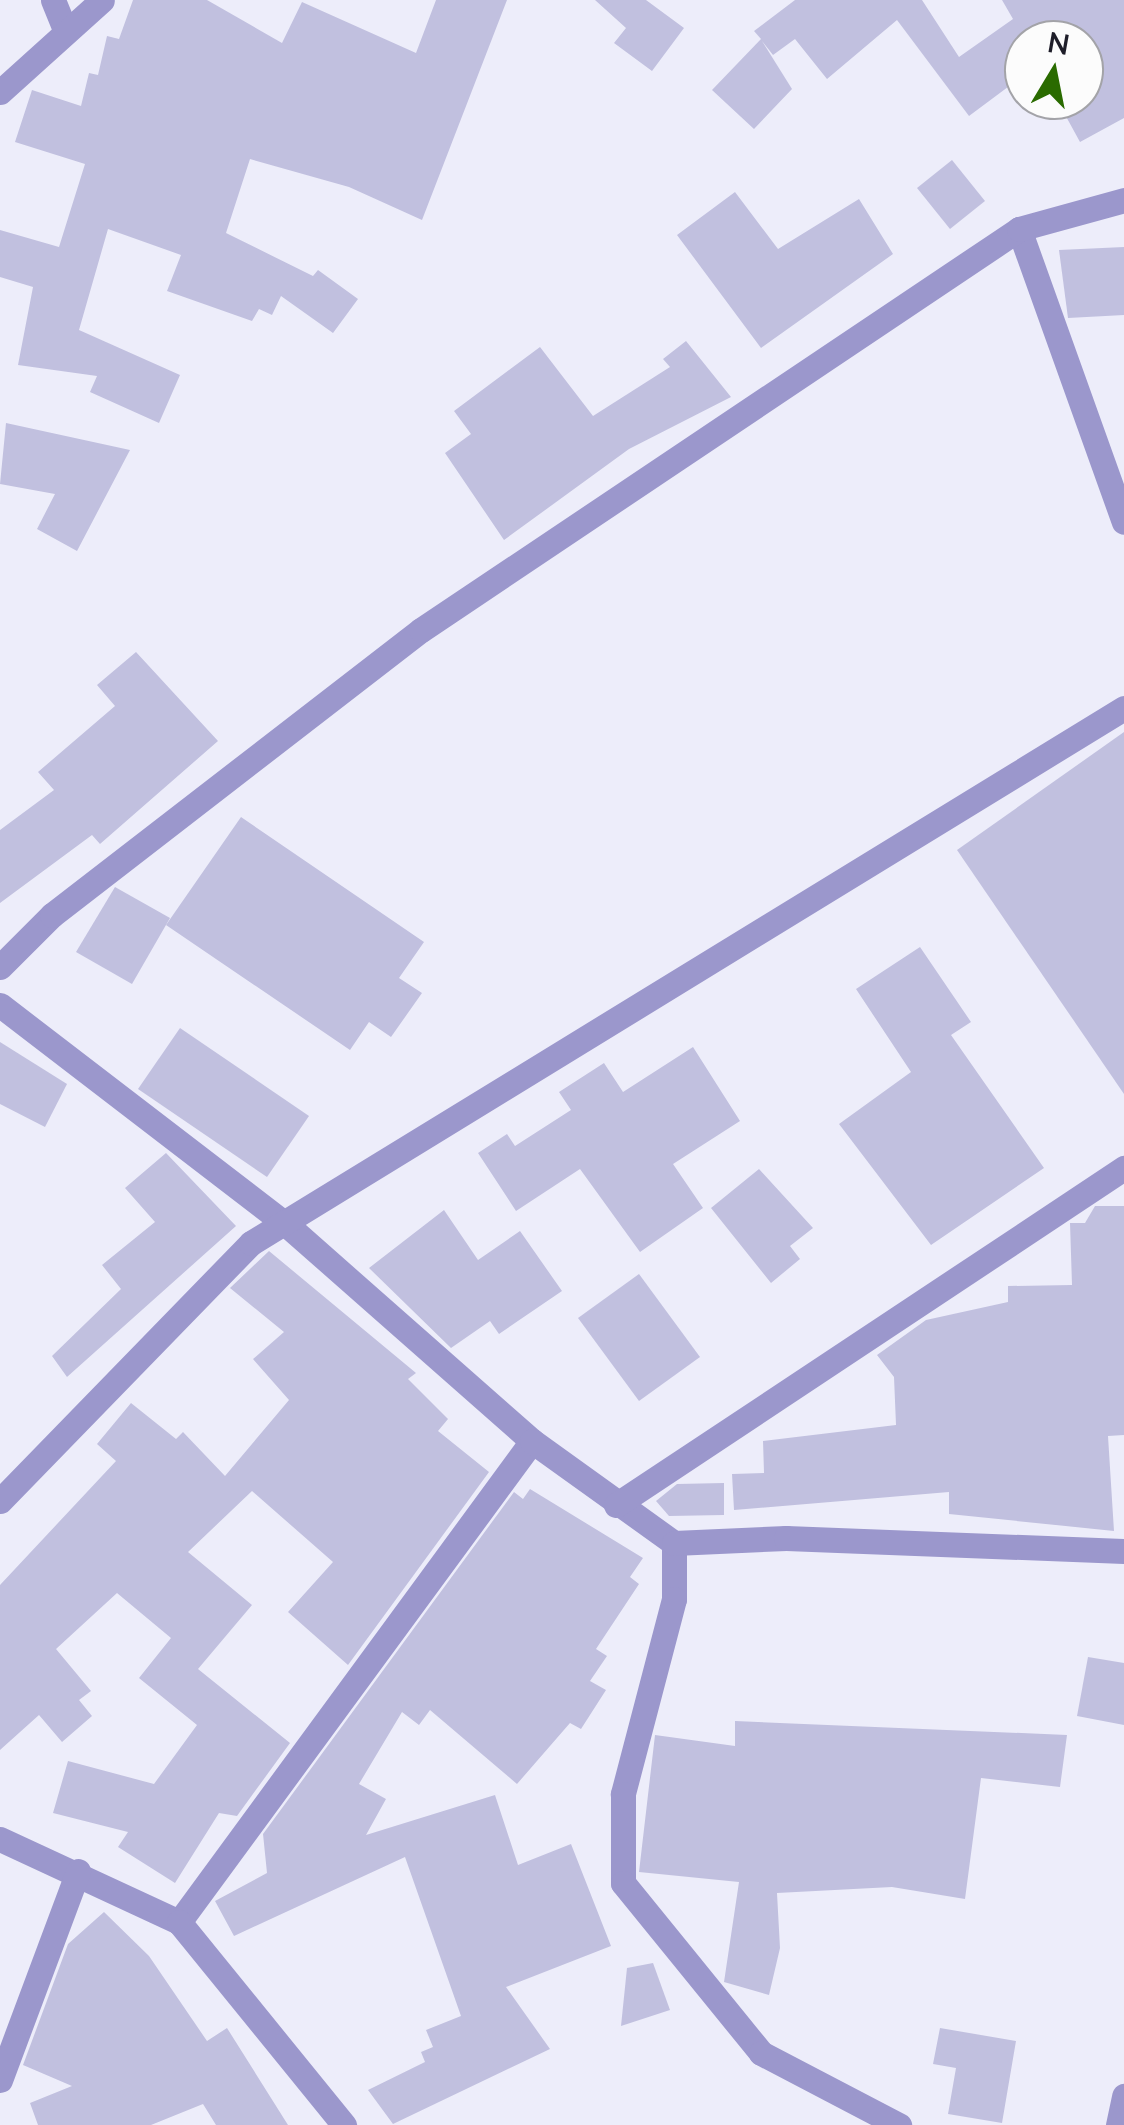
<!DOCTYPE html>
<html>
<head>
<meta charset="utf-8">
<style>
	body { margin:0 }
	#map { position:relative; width:1124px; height:2125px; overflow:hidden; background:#ededfa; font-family:Lato,sans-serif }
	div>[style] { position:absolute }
	.building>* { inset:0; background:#c1c0df }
	.minor>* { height:25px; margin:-12.5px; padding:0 12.5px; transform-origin:12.5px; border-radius:12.5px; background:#9b97cc }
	span { translate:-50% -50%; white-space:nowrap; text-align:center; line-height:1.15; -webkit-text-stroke:10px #fcfcfc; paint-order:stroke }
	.north { position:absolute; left:1004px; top:20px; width:100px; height:100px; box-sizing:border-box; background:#fcfcfc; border:2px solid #a3a3a8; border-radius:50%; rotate:10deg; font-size:28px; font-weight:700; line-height:40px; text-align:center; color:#1e1d29 }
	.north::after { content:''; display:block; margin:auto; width:35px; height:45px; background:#2a6b00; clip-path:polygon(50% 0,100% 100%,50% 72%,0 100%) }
</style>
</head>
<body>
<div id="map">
	<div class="building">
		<i style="clip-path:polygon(133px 0,207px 0,282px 43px,302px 2px,416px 53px,436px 0,507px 0,422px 220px,349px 187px,250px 159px,226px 233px,313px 276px,318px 270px,358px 299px,333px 333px,281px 296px,272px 315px,259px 309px,252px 321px,167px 291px,181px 255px,108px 229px,79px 330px,180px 375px,159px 423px,90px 392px,97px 376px,18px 365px,33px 287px,0 277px,0 230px,59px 247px,85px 164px,15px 142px,32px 90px,81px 106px,89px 73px,98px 75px,107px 36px,119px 39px)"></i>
		<i style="clip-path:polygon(595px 0,646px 0,684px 28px,652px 71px,614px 43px,626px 28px)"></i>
		<i style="clip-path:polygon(795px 0,922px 0,959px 57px,1013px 19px,1002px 0,1124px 0,1124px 118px,1080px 142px,1057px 100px,1084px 100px,1084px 40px,1024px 39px,1024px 75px,969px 116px,897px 20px,827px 79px,795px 39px,773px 55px,762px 41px,792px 89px,754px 129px,712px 90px,761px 39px,754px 31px)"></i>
		<i style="clip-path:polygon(952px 160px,985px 201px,950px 229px,917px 188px)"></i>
		<i style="clip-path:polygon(735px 192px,778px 249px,859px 199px,893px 254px,761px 348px,677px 235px)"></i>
		<i style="clip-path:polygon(1124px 247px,1124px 315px,1068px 318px,1059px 250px)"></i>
		<i style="clip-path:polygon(686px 341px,731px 397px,629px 449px,504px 540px,445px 453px,471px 434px,454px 411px,540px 347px,593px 416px,670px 367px,663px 359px)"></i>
		<i style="clip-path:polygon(6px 423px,130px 450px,77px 551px,37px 529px,55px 494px,0 484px)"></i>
		<i style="clip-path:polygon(136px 652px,218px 741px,100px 844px,92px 835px,0 903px,0 830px,54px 790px,38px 772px,115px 706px,97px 685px)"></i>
		<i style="clip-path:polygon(1124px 732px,1124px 1094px,957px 850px)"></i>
		<i style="clip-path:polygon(241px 817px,424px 942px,399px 978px,422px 993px,391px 1037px,369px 1022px,350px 1050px,166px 925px)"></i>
		<i style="clip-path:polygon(115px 887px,170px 918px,132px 984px,76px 952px)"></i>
		<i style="clip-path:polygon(920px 947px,971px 1022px,951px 1035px,1044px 1168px,931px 1245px,839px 1124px,911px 1072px,856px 989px)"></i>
		<i style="clip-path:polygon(180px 1028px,309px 1116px,267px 1177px,138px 1089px)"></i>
		<i style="clip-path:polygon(0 1042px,67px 1084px,45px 1127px,0 1104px)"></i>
		<i style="clip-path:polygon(693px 1047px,740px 1121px,673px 1164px,703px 1208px,640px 1252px,580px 1169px,516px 1211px,478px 1153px,507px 1134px,515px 1146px,571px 1110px,559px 1092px,604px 1063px,623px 1092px)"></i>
		<i style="clip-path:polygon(166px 1153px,236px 1226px,67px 1377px,52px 1356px,121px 1289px,102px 1265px,155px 1222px,125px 1188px)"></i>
		<i style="clip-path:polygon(759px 1169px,813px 1228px,790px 1246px,800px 1259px,771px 1283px,711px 1208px)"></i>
		<i style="clip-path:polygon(1095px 1206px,1124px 1206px,1124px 1435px,1108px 1436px,1114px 1531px,949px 1514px,949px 1492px,734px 1510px,732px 1474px,764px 1473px,763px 1441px,896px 1425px,894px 1377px,877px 1355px,926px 1320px,1008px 1302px,1008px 1286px,1072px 1285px,1070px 1223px,1085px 1223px)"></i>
		<i style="clip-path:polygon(444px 1210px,478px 1260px,520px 1231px,562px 1291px,499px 1334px,490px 1321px,451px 1348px,369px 1268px)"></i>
		<i style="clip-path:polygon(269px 1251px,416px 1373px,408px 1379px,448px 1419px,438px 1431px,489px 1472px,348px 1665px,288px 1612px,333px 1562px,252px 1491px,188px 1552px,252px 1605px,198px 1669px,290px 1743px,237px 1816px,219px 1813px,175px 1883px,118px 1847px,128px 1832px,53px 1813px,68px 1761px,154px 1784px,197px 1725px,139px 1678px,171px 1638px,117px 1593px,56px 1649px,91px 1691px,79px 1700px,92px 1716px,62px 1742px,39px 1715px,0 1750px,0 1585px,116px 1461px,97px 1444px,131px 1403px,176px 1439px,183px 1432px,225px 1476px,289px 1400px,253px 1359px,284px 1332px,230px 1288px)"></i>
		<i style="clip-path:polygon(639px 1274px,700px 1357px,639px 1401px,578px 1318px)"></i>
		<i style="clip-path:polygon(724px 1483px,724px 1515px,669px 1516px,656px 1501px,677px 1484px)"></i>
		<i style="clip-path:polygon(530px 1489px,643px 1558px,630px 1577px,639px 1584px,596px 1649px,607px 1656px,590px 1681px,606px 1690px,581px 1729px,570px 1723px,517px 1784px,430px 1710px,419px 1725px,402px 1712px,359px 1784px,386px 1799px,366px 1835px,495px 1795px,518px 1865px,571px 1844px,611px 1946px,506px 1987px,550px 2049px,393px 2124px,368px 2090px,425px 2062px,421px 2052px,433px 2047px,426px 2030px,461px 2016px,405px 1857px,234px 1936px,215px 1901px,267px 1873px,263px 1834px,514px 1492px,523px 1499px)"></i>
		<i style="clip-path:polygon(1088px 1657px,1124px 1663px,1124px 1725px,1077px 1716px)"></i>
		<i style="clip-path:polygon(735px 1721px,1067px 1735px,1060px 1787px,981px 1778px,965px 1899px,892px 1887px,777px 1893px,780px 1948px,769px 1995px,724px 1982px,739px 1882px,639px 1872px,655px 1735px,735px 1746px)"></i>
		<i style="clip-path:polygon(104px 1912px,149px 1956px,207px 2041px,227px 2028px,288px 2125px,216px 2125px,203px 2104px,151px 2125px,38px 2125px,30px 2103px,72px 2086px,23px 2065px,68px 1944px)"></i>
		<i style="clip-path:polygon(653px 1963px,670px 2010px,621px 2026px,627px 1968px)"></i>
		<i style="clip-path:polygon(940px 2028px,1016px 2041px,1002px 2123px,948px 2114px,956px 2068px,933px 2064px)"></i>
	</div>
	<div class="minor">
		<i style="left:53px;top:0;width:32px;rotate:68deg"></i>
		<i style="left:0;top:92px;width:137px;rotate:-42deg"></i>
		<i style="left:1019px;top:229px;width:311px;rotate:70.3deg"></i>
		<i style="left:0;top:967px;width:74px;rotate:-45deg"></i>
		<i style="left:52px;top:915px;width:466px;rotate:-37.7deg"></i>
		<i style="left:421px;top:630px;width:720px;rotate:-33.84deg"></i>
		<i style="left:1019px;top:229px;width:109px;rotate:-15.4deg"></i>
		<i style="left:0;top:1005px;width:362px;rotate:37.5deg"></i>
		<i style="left:287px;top:1225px;width:327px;rotate:41.4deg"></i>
		<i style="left:532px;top:1441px;width:597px;rotate:126.27deg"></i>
		<i style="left:532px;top:1441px;width:175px;rotate:35.7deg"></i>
		<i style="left:674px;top:1543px;width:56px;rotate:90deg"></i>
		<i style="left:674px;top:1599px;width:202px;rotate:104.7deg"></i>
		<i style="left:623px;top:1794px;width:89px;rotate:90deg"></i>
		<i style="left:623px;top:1883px;width:219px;rotate:50.9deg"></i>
		<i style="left:761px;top:2053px;width:156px;rotate:27.6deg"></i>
		<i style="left:0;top:1501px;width:360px;rotate:-45.8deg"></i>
		<i style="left:251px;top:1243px;width:1024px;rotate:-31.5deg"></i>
		<i style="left:616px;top:1505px;width:610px;rotate:-33.56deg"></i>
		<i style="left:674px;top:1543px;width:112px;rotate:-2.6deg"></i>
		<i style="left:786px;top:1538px;width:338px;rotate:2.2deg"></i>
		<i style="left:0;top:1839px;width:197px;rotate:24.9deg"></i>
		<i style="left:179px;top:1922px;width:262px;rotate:50.9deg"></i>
		<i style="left:0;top:2080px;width:223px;rotate:-69.5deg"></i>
		<i style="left:1118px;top:2125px;width:30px;rotate:-78deg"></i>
	</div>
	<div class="north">N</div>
</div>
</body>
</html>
